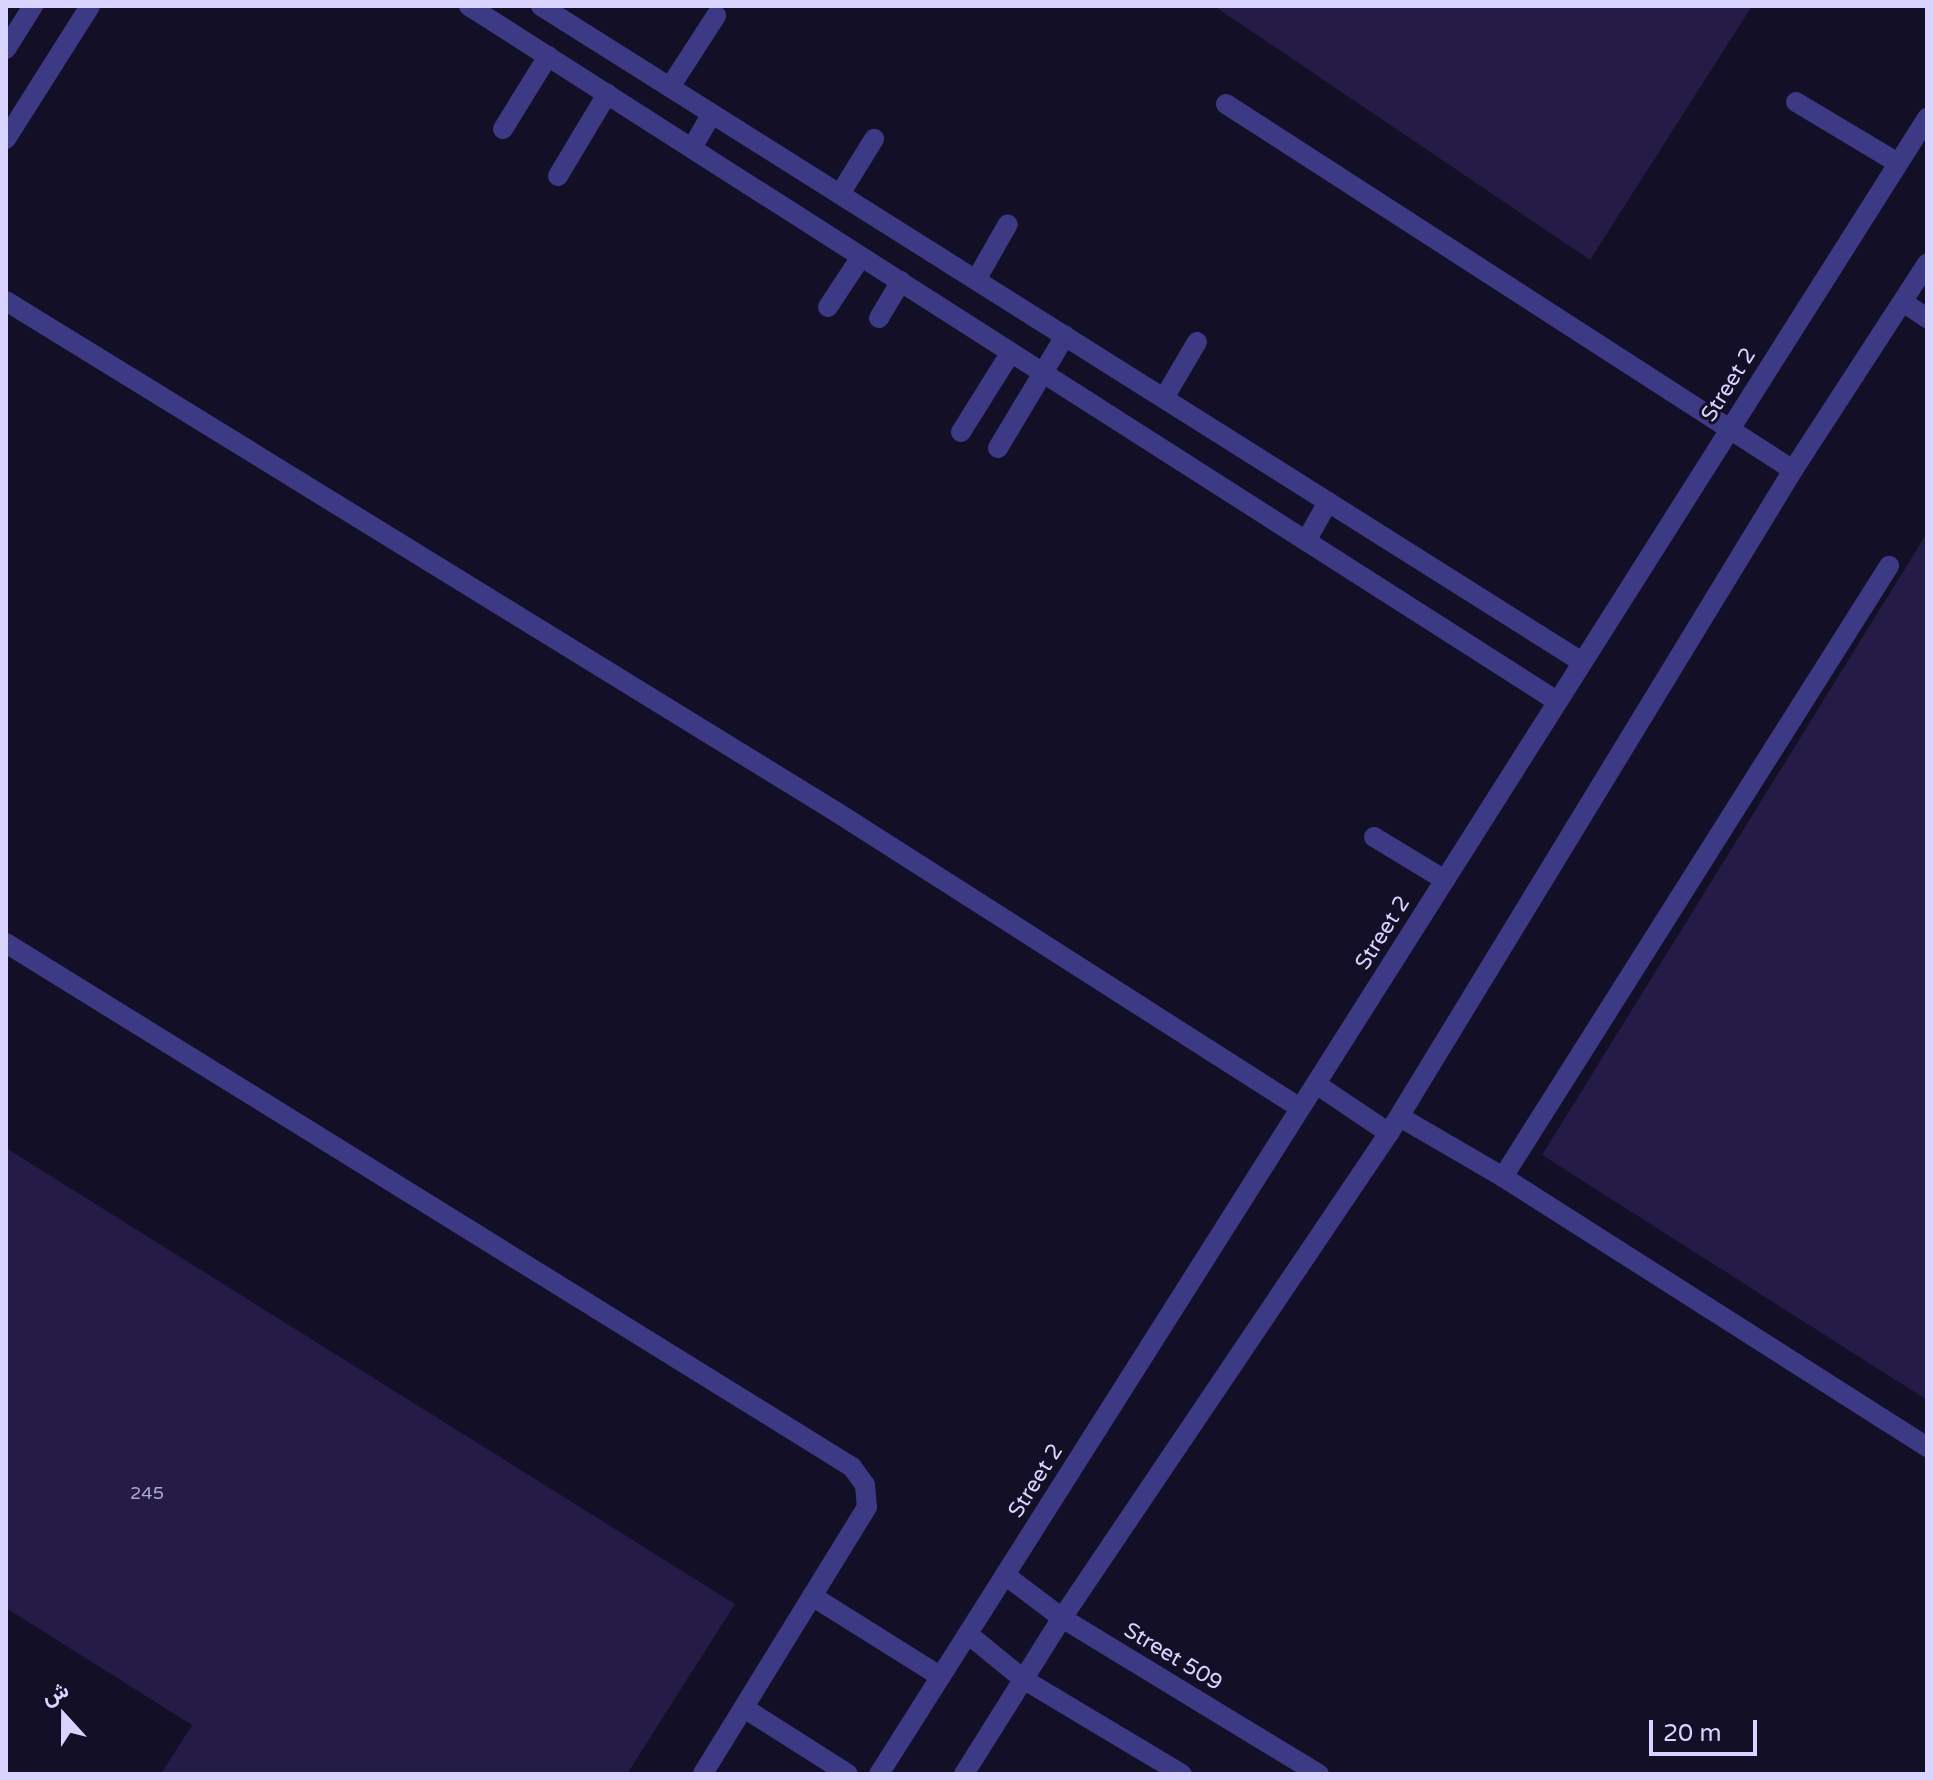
<!DOCTYPE html>
<html>
<head>
<meta charset="utf-8">
<style>
	body { margin:0 }
	#map { position:relative; width:1933px; height:1780px; overflow:hidden; background:#130f26; font-family:"Varela Round",Vazirmatn,sans-serif }
	div>[style] { position:absolute }
	.building>* { inset:0; background:#241b47 }
	.service>* { height:20px; margin:-10px; padding:0 10px; transform-origin:10px; border-radius:10px; background:#3d3a85 }
	.minor>* { height:20px; margin:-10px; padding:0 10px; transform-origin:10px; border-radius:10px; background:#3d3a85 }
	span { translate:-50% -50%; white-space:nowrap; text-align:center; line-height:1.15; -webkit-text-stroke:6px #130f26; paint-order:stroke }
	.number-label { font-size:18px; color:#aca6d1 }
	.number-label span { -webkit-text-stroke-width:0 }
	.street-label { font-size:22px; color:#d9d4ff }
	.frame { position:absolute; inset:0; border:8px solid #d9d4ff; pointer-events:none }
	.north { position:absolute; left:24px; top:1676px; width:80px; height:80px; -webkit-text-stroke:6px #130f26; paint-order:stroke; rotate:339deg; font-size:22px; font-weight:700; line-height:32px; text-align:center; color:#d9d4ff }
	.north::after { content:''; display:block; margin:auto; width:28px; height:36px; background:#d9d4ff; clip-path:polygon(50% 0,100% 100%,50% 72%,0 100%) }
	.scale { position:absolute; left:1649px; top:1720px; width:108px; height:36px; box-sizing:border-box; border:4px solid #d9d4ff; border-top:0; padding-left:10px; font-size:24px; line-height:28px; white-space:nowrap; color:#d9d4ff; -webkit-text-stroke:6px #130f26; paint-order:stroke }
</style>
</head>
<body>
<div id="map">
	<div class="building">
		<i style="clip-path:polygon(1214px 6px,1752px 6px,1590px 260px)"></i>
		<i style="clip-path:polygon(1927px 533px,1927px 1400px,1542px 1155px)"></i>
		<i style="clip-path:polygon(6px 1148px,735px 1604px,627px 1774px,161px 1774px,192px 1725px,6px 1608px)"></i>
	</div>
	<div class="service">
		<i style="left:469px;top:6px;width:1292px;rotate:32.58deg"></i>
		<i style="left:541px;top:6px;width:1230px;rotate:32.22deg"></i>
		<i style="left:6px;top:49px;width:51px;rotate:-57.9deg"></i>
		<i style="left:670px;top:87px;width:85px;rotate:-57.1deg"></i>
		<i style="left:1796px;top:102px;width:119px;rotate:30.9deg"></i>
		<i style="left:1226px;top:104px;width:675px;rotate:32.84deg"></i>
		<i style="left:503px;top:129px;width:86px;rotate:-58.3deg"></i>
		<i style="left:6px;top:139px;width:157px;rotate:-57.7deg"></i>
		<i style="left:692px;top:148px;width:39px;rotate:-60deg"></i>
		<i style="left:558px;top:176px;width:96px;rotate:-59.1deg"></i>
		<i style="left:840px;top:194px;width:65px;rotate:-58.3deg"></i>
		<i style="left:976px;top:280px;width:64px;rotate:-60.3deg"></i>
		<i style="left:6px;top:301px;width:977px;rotate:31.61deg"></i>
		<i style="left:838px;top:813px;width:548px;rotate:32.56deg"></i>
		<i style="left:1903px;top:302px;width:29px;rotate:34deg"></i>
		<i style="left:828px;top:307px;width:60px;rotate:-56.6deg"></i>
		<i style="left:879px;top:318px;width:43px;rotate:-59.3deg"></i>
		<i style="left:1164px;top:398px;width:65px;rotate:-59.5deg"></i>
		<i style="left:961px;top:432px;width:94px;rotate:-58deg"></i>
		<i style="left:998px;top:448px;width:131px;rotate:-59.1deg"></i>
		<i style="left:1306px;top:541px;width:45px;rotate:-60.6deg"></i>
		<i style="left:1374px;top:837px;width:83px;rotate:31.2deg"></i>
		<i style="left:6px;top:943px;width:995px;rotate:31.77deg"></i>
		<i style="left:852px;top:1467px;width:22px;rotate:54deg"></i>
		<i style="left:865px;top:1485px;width:22px;rotate:85deg"></i>
		<i style="left:867px;top:1507px;width:313px;rotate:121.6deg"></i>
		<i style="left:1400px;top:1117px;width:119px;rotate:30.2deg"></i>
		<i style="left:1503px;top:1177px;width:503px;rotate:32.49deg"></i>
		<i style="left:1503px;top:1177px;width:723px;rotate:-57.72deg"></i>
		<i style="left:812px;top:1596px;width:152px;rotate:32.1deg"></i>
		<i style="left:744px;top:1708px;width:123px;rotate:32.4deg"></i>
	</div>
	<div class="minor">
		<i style="left:1316px;top:1084px;width:88px;rotate:33.9deg"></i>
		<i style="left:1005px;top:1575px;width:71px;rotate:37deg"></i>
		<i style="left:1062px;top:1618px;width:301px;rotate:31.3deg"></i>
		<i style="left:968px;top:1634px;width:71px;rotate:39.3deg"></i>
		<i style="left:1023px;top:1679px;width:185px;rotate:30.9deg"></i>
		<i style="left:879px;top:1774px;width:1960px;rotate:-57.67deg"></i>
		<i style="left:964px;top:1774px;width:184px;rotate:-57.9deg"></i>
		<i style="left:1062px;top:1618px;width:585px;rotate:-56.01deg"></i>
		<i style="left:1389px;top:1133px;width:776px;rotate:-58.64deg"></i>
		<i style="left:1793px;top:470px;width:246px;rotate:-57deg"></i>
	</div>
	<div class="number-label">
		<span style="left:147px;top:1493px">245</span>
	</div>
	<div class="street-label">
		<span style="left:1729px;top:385px;rotate:-58deg">Street 2</span>
		<span style="left:1383px;top:933px;rotate:-58deg">Street 2</span>
		<span style="left:1036px;top:1481px;rotate:-58deg">Street 2</span>
		<span style="left:1173px;top:1657px;rotate:31deg">Street 509</span>
	</div>
	<div class="frame"></div>
	<div class="north">ش</div>
	<div class="scale">20 m</div>
</div>
</body>
</html>
